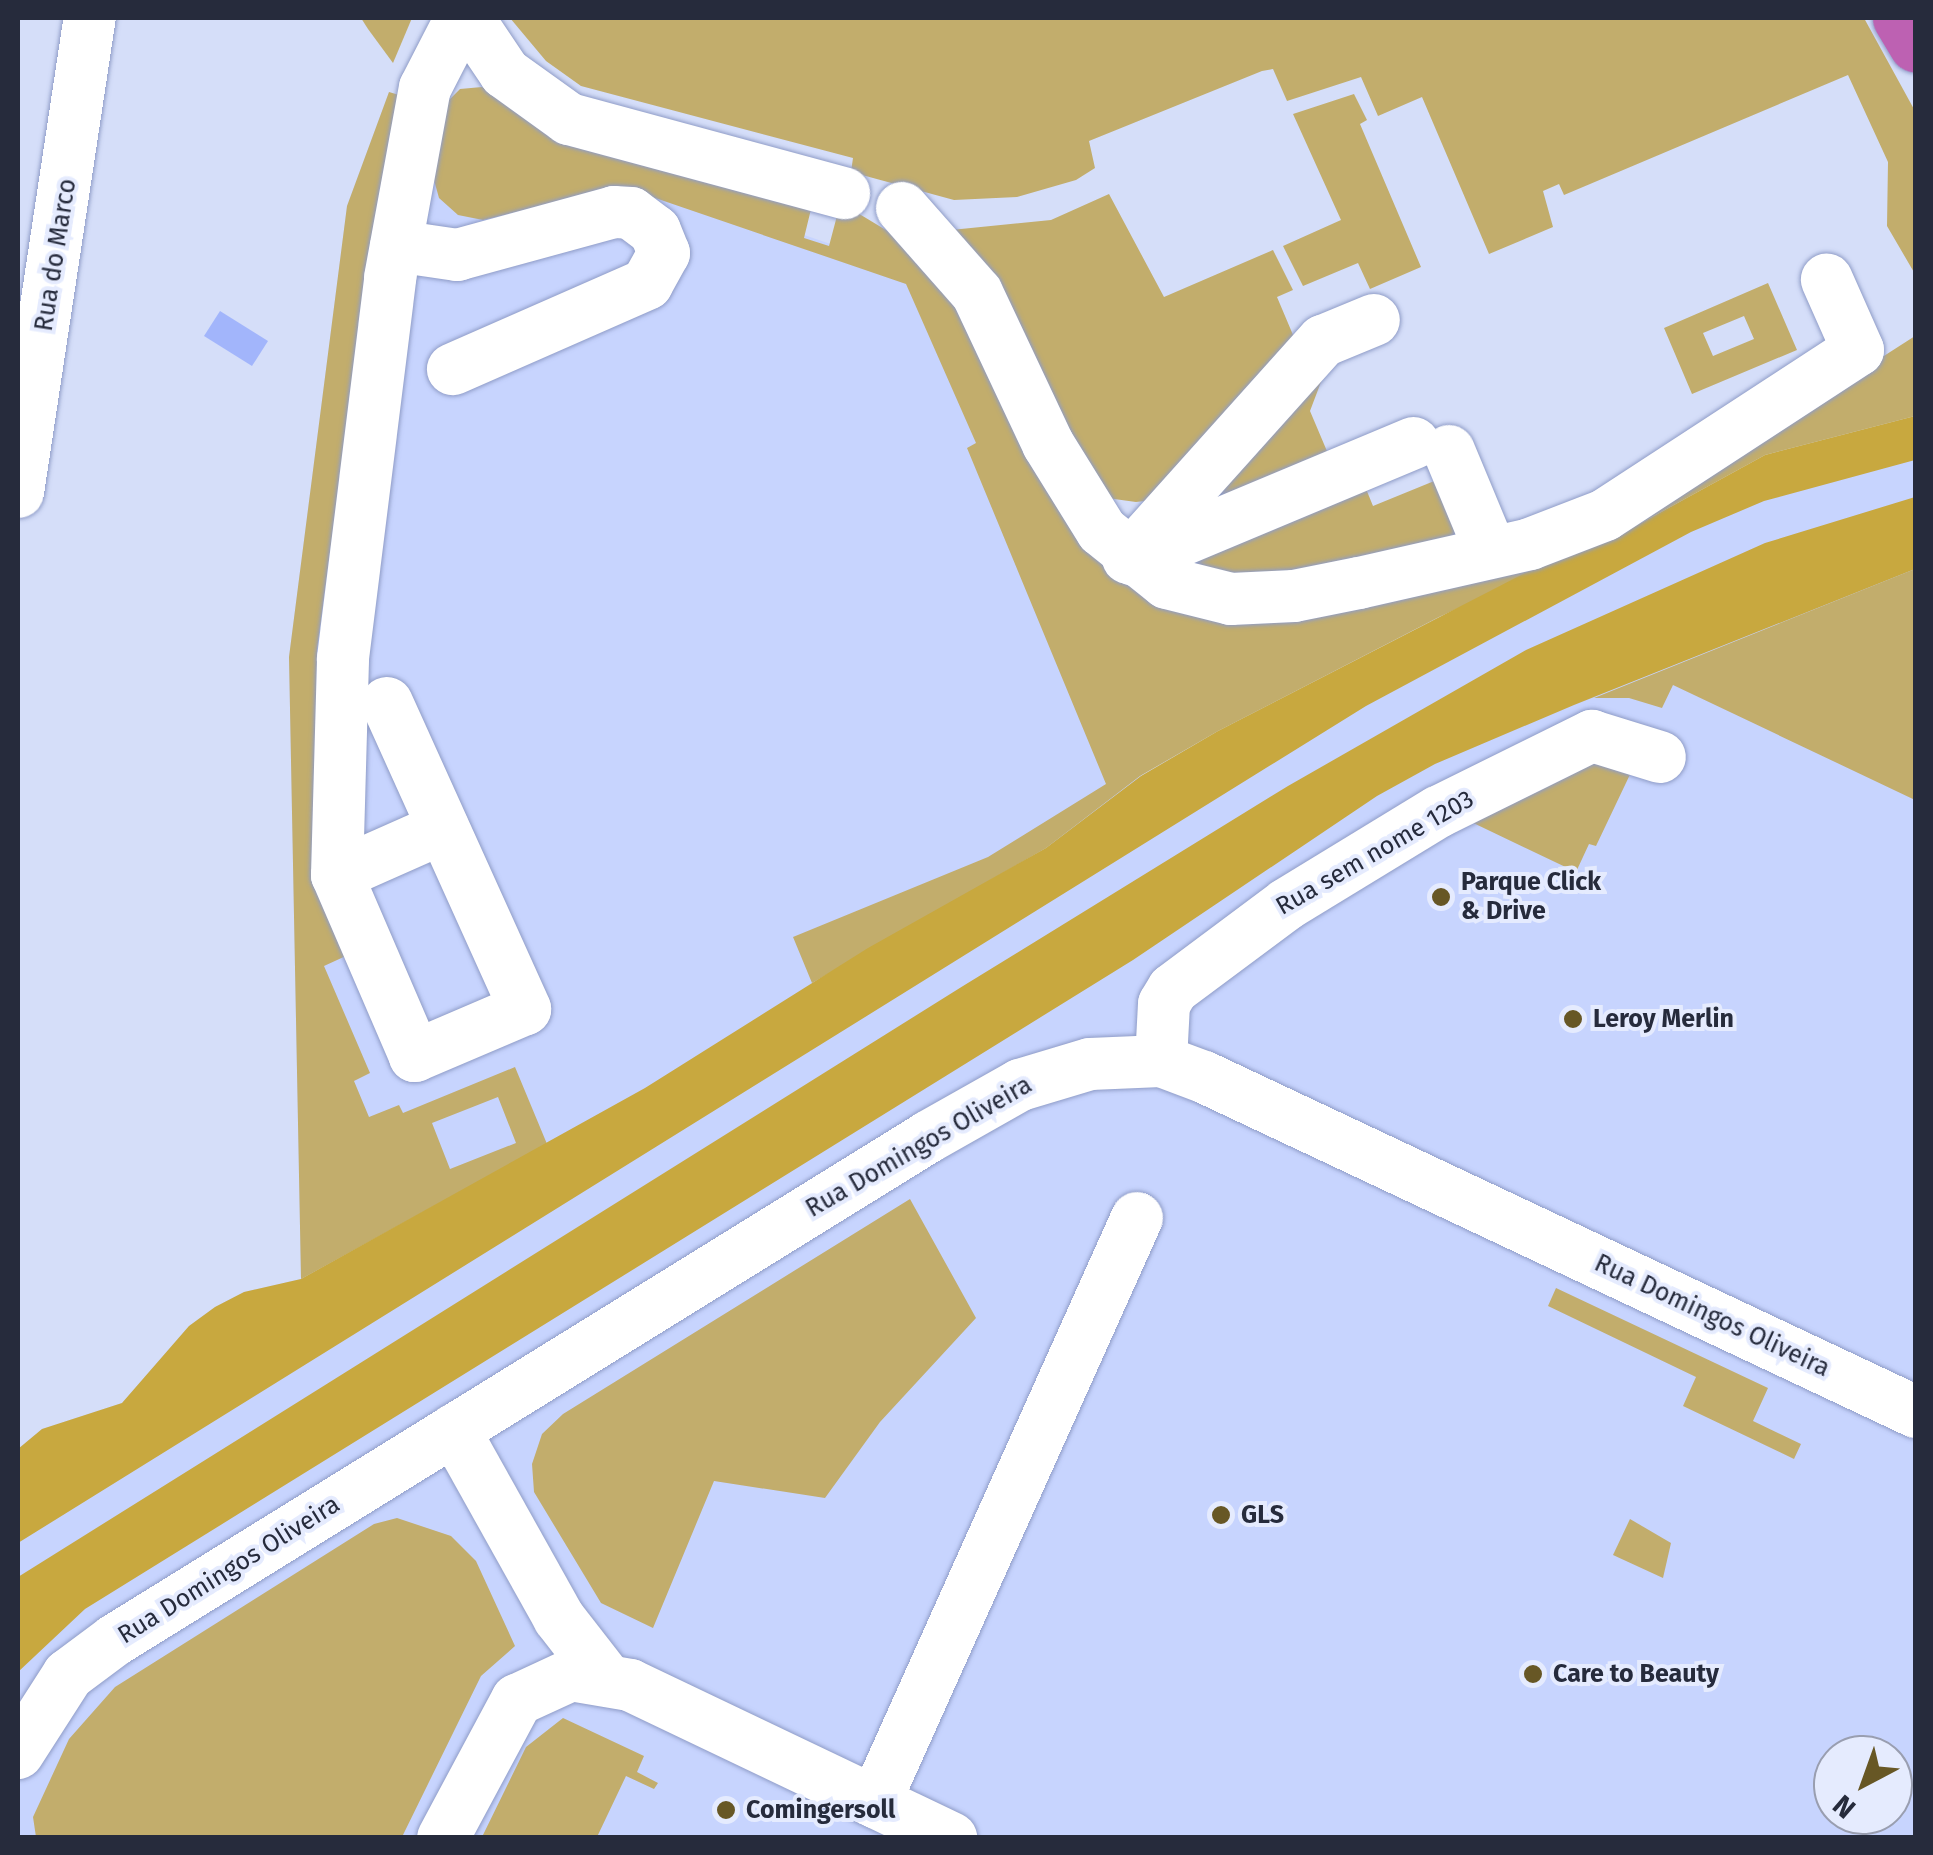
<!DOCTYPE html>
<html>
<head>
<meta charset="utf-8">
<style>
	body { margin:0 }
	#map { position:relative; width:1933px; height:1855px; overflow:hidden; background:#d5def9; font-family:"Fira Sans",sans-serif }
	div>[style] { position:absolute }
	.built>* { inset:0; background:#c7d4fe }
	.green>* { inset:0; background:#c2ad6c }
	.forest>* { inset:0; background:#c8a83f }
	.water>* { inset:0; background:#a2b5fb }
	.roads { filter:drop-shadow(0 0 2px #8f9cc7) drop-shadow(0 0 2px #8f9cc7) }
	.minor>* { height:52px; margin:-26px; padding:0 26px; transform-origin:26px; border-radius:26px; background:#fff }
	.highway>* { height:55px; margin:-27.5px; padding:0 27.5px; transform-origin:27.5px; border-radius:27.5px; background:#bd61b2 }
	.dots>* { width:28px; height:28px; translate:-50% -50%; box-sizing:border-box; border:5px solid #e5ebfe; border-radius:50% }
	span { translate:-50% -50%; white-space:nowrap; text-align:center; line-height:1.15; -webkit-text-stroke:8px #e5ebfe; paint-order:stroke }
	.street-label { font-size:25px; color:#262b3c }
	.poi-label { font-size:25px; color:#262b3c; font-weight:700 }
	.left { translate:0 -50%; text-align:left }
	.frame { position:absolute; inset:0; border:20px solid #262b3c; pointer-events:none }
	.north { position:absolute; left:1813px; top:1735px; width:100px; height:100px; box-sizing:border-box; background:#e5ebfe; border:2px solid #999eb0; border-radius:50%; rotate:221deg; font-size:28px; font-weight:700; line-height:40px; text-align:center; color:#262b3c }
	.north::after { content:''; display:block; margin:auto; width:35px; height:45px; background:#675725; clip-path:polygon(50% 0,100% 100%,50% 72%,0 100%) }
</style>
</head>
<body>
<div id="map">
	<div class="built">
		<i style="clip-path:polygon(evenodd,389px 92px,938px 281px,1141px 776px,1839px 440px,1915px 416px,1915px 1837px,18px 1838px,18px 1449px,42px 1429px,122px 1403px,189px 1326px,215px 1307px,244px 1292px,301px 1279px,289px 657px,347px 206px,389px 92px,1833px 1755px,1893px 1755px,1893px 1815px,1833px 1815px,1833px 1755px)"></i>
	</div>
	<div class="green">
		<i style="clip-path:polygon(361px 18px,412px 18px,393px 63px,368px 29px)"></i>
		<i style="clip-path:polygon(510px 18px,1864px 18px,1915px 111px,1915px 274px,1887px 226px,1888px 162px,1848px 75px,1564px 195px,1559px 184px,1543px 191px,1553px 227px,1489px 254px,1422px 97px,1378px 116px,1361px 77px,1287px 101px,1273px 69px,1262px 71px,1089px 141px,1095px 168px,1076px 180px,1017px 197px,954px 200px,851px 172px,853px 158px,581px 86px,546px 61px)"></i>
		<i style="clip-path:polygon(482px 87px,812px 205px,804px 238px,829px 246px,838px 212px,856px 212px,929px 256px,1068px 515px,1227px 614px,1703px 472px,1915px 336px,1915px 416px,1765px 455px,1632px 528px,1439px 617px,1218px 731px,1140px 776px,1046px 848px,812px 983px,793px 937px,988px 857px,1106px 784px,967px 448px,976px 443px,906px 284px,623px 187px,483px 220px,458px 215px,439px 198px,432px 173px,445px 104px,460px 89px)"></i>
		<i style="clip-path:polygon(evenodd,389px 92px,399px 95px,373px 231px,317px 650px,316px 868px,348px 955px,324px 966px,370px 1073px,354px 1081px,369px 1117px,399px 1105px,403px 1113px,515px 1067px,547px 1144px,301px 1279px,289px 657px,347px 206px,389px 92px,498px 1097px,516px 1143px,450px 1169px,432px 1123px,498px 1097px)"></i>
		<i style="clip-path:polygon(1354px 94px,1367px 120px,1360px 124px,1421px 267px,1370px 289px,1358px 263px,1303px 286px,1283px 246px,1341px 220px,1293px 114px)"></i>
		<i style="clip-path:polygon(1109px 194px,1164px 297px,1273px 250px,1293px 290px,1277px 297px,1296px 342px,1145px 501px,1136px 502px,1107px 498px,951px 230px,1051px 220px)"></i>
		<i style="clip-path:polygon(evenodd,1768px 283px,1797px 350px,1692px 394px,1664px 328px,1768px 283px,1744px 316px,1754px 339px,1713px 356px,1703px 333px,1744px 316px)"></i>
		<i style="clip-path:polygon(1324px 374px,1310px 411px,1332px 463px,1222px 510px,1210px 495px)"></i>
		<i style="clip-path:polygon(1444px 477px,1464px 533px,1294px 576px,1201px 573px,1187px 555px,1362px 479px,1373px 506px)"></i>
		<i style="clip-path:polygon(1915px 569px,1915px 800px,1673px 685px,1662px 708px,1629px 698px,1594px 698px)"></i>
		<i style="clip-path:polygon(1602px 759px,1635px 764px,1596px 846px,1589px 844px,1576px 872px,1465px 819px)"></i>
		<i style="clip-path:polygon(910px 1199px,976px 1318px,880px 1422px,825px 1498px,714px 1481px,653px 1628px,601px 1603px,534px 1492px,532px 1464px,542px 1434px,563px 1414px)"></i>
		<i style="clip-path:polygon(1556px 1288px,1768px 1388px,1753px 1421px,1801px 1444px,1794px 1459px,1683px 1406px,1696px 1377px,1548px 1306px)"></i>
		<i style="clip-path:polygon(397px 1518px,451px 1536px,476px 1561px,515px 1646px,481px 1676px,402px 1837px,36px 1837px,33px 1817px,69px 1739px,115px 1687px,374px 1524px)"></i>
		<i style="clip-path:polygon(1630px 1519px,1671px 1543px,1663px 1578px,1613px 1555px)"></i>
		<i style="clip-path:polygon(563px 1718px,644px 1756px,637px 1772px,658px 1783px,654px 1789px,626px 1776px,597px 1837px,482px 1837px,526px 1747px)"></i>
	</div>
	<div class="forest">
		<i style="clip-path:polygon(1915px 416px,1915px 460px,1764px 501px,1691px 532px,1366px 706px,18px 1543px,18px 1449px,42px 1429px,122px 1403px,189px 1326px,215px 1307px,244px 1292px,301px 1279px,645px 1088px,868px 948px,1046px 848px,1141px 776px,1218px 731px,1525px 573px,1632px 528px,1765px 455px)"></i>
		<i style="clip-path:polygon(1915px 497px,1915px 569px,1574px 705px,1435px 764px,1377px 796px,1133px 960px,85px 1609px,18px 1672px,18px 1577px,963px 986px,1288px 786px,1526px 650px,1765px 543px)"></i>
	</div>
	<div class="water">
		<i style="clip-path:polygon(220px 311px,268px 341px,252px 366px,204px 336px)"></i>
	</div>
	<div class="roads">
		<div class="minor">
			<i style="left:468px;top:18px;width:66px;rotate:56.1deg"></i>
			<i style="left:505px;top:73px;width:79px;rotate:35.7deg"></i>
			<i style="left:569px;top:119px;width:285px;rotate:15.1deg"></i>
			<i style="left:902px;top:208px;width:113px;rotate:48.6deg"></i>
			<i style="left:977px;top:293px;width:167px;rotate:64.8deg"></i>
			<i style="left:1048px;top:444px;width:102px;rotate:58.2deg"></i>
			<i style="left:1102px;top:531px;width:83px;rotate:38.7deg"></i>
			<i style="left:1167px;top:583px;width:66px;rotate:14deg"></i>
			<i style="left:1231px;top:599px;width:63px;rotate:-2.7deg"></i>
			<i style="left:1294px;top:596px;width:66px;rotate:-11.3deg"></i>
			<i style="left:1359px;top:583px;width:175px;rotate:-12.8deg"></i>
			<i style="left:1530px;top:544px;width:80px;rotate:-21.1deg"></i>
			<i style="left:1605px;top:515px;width:302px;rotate:-33.1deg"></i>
			<i style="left:1858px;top:350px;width:77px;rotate:-113.9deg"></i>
			<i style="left:396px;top:246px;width:62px;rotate:8.4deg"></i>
			<i style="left:457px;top:255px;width:163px;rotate:-15.3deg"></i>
			<i style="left:614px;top:212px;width:17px;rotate:3deg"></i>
			<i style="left:631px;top:213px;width:30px;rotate:37deg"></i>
			<i style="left:655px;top:231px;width:24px;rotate:68deg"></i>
			<i style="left:664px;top:253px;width:35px;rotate:119deg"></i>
			<i style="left:647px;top:284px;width:212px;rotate:156.3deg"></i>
			<i style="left:1449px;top:451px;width:109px;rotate:67.4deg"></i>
			<i style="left:18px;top:492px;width:479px;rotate:-81.4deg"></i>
			<i style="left:1128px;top:558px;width:292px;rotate:-48.1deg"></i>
			<i style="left:1323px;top:341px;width:55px;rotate:-22.4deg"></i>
			<i style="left:1134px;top:560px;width:303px;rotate:-22.7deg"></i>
			<i style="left:387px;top:703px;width:336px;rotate:65.7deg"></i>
			<i style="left:525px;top:1009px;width:120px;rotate:156.9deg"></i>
			<i style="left:415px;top:1056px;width:197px;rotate:-113.3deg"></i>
			<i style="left:337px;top:875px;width:116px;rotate:-23.9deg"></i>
			<i style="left:337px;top:875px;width:217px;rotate:-88.4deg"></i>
			<i style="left:343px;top:658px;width:383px;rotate:-82.9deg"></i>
			<i style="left:390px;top:278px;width:193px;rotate:-79.6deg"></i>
			<i style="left:425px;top:88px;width:79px;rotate:-62.8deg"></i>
			<i style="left:1161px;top:1061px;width:57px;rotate:-87deg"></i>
			<i style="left:1164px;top:1004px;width:17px;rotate:-59deg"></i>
			<i style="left:1173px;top:989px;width:142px;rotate:-36.7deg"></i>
			<i style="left:1287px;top:904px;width:177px;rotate:-31.4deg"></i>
			<i style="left:1438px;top:812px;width:172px;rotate:-26.3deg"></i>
			<i style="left:1592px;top:736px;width:71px;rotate:17.2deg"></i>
			<i style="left:454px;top:1430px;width:215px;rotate:60.8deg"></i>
			<i style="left:559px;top:1618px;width:75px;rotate:52.1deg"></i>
			<i style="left:18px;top:1753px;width:93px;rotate:-57.3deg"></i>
			<i style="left:68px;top:1675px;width:59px;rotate:-36.7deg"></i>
			<i style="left:115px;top:1640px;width:956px;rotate:-31.74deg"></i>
			<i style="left:928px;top:1137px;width:106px;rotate:-29.5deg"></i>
			<i style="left:1020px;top:1085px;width:73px;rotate:-16.7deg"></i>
			<i style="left:1090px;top:1064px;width:71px;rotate:-2.4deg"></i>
			<i style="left:1161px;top:1061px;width:46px;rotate:20.4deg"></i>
			<i style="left:1204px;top:1077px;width:787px;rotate:25.2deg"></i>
			<i style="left:875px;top:1802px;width:640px;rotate:-65.84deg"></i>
			<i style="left:443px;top:1838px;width:157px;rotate:-61.8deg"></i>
			<i style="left:517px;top:1700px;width:60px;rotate:-24.8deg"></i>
			<i style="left:571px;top:1675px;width:60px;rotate:9.6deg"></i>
			<i style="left:630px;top:1685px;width:356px;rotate:25.5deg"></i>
		</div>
		<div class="highway">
			<i style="left:1900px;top:18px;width:31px;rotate:59deg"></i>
		</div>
	</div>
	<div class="dots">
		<i style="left:1441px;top:897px;background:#675725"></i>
		<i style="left:1573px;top:1019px;background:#675725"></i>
		<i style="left:1221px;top:1515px;background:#675725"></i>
		<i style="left:1533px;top:1674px;background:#675725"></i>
		<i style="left:726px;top:1810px;background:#675725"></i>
	</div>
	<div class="street-label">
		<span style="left:56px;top:255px;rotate:-81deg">Rua do Marco</span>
		<span style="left:1375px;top:853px;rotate:-30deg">Rua sem nome 1203</span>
		<span style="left:919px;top:1147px;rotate:-30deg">Rua Domingos Oliveira</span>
		<span style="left:1712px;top:1316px;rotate:25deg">Rua Domingos Oliveira</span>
		<span style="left:229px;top:1570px;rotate:-32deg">Rua Domingos Oliveira</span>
	</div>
	<div class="poi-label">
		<span class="left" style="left:1461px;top:897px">Parque Click<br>&amp; Drive</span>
		<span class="left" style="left:1593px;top:1019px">Leroy Merlin</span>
		<span class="left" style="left:1241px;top:1515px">GLS</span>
		<span class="left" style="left:1553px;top:1674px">Care to Beauty</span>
		<span class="left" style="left:746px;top:1810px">Comingersoll</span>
	</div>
	<div class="frame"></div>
	<div class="north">N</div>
</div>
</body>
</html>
